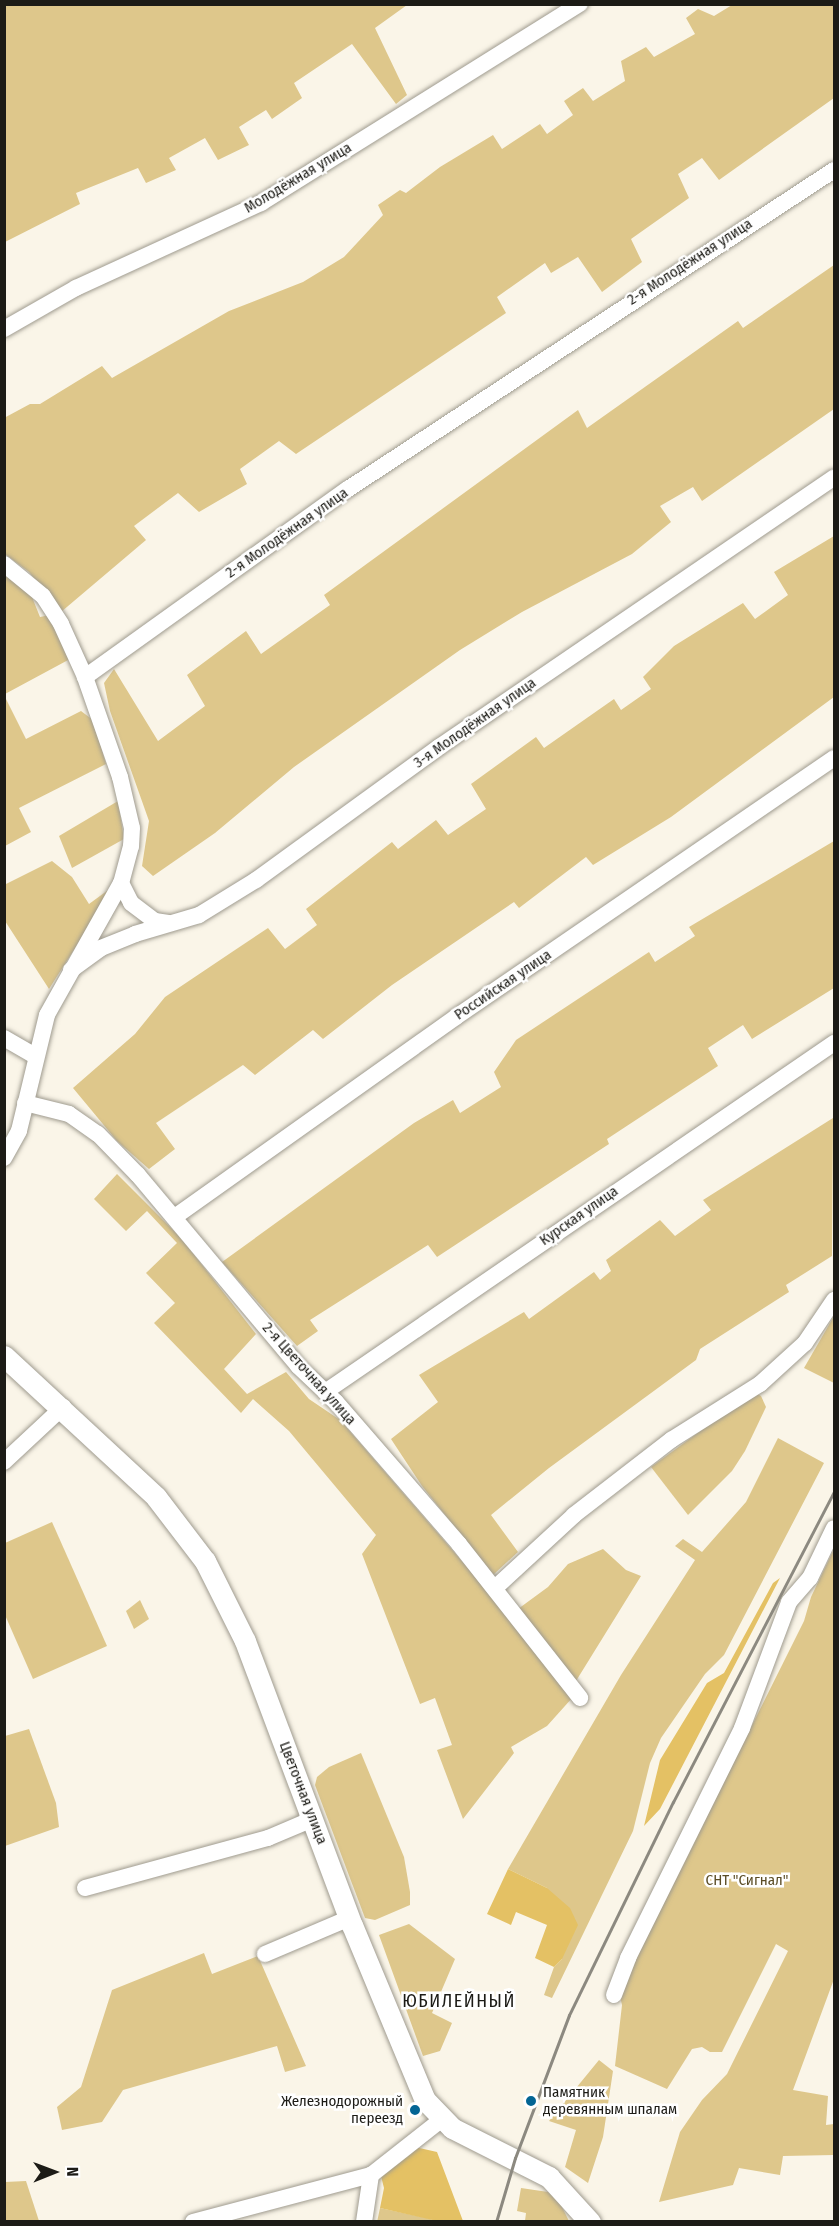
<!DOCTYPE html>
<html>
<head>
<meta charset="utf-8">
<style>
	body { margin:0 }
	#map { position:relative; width:839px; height:2226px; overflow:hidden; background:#faf5e8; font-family:"Fira Sans Condensed",sans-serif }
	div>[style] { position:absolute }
	.green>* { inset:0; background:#dec78b }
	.forest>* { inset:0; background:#e4c164 }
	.roads { filter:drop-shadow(0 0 2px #9f9b8f) drop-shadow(0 0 2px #9f9b8f) }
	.minor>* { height:16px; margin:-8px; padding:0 8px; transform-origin:8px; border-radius:8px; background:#fff }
	.major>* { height:21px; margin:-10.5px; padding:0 10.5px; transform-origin:10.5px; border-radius:10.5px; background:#fff }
	.rail>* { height:3px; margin:-1.5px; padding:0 1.5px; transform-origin:1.5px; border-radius:1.5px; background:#8c8980 }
	.dots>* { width:16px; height:16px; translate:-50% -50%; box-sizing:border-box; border:3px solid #fff; border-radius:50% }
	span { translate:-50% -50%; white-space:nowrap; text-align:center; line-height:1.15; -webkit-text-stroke:5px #fff; paint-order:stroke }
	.street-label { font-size:15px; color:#1c1b16 }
	.park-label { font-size:15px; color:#5b4d26 }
	.poi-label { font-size:15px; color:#1c1b16 }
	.left { translate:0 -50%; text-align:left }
	.right { translate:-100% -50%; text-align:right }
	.quarter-label { font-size:18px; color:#1c1b16; letter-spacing:1.5px }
	.frame { position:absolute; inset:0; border:6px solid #1c1b16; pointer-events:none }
	.north { position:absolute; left:24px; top:2142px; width:60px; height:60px; -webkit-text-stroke:4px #fff; paint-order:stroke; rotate:89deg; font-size:16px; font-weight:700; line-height:24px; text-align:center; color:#1c1b16 }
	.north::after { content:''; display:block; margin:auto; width:21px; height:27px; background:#1c1b16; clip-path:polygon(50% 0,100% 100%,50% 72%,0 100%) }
</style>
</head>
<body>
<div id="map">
	<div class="green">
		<i style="clip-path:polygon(5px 4px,407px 5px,375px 28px,407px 95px,396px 104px,352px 44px,294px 83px,302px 98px,272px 119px,266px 110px,239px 127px,249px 145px,218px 160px,205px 138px,169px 158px,176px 170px,146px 183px,138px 168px,76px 193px,80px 204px,5px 242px)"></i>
		<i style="clip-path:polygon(732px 5px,834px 5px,834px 98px,719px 180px,702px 158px,678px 174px,689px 198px,631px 239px,642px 262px,602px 292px,578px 257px,551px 273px,545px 263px,497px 297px,506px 313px,296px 454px,279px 441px,240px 469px,247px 484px,199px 512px,178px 493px,134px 526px,146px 540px,61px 612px,29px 572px,5px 554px,4px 418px,30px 404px,40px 404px,102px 366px,112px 378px,229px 311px,303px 282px,344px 257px,383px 215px,378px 205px,400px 190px,406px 193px,440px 167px,493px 135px,502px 149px,540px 124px,547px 134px,573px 115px,564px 101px,583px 88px,593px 101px,625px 81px,621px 61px,646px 47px,654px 57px,695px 34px,686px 18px,698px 9px,714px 16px)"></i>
		<i style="clip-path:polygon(834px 265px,834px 409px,702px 501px,693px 487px,660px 506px,671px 522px,632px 554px,522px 612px,460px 650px,294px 767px,215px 833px,153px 876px,142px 866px,149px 821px,110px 711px,104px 683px,114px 669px,158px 741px,205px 706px,187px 675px,246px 631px,261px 654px,330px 605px,324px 595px,578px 410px,587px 428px,738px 321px,743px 328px)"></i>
		<i style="clip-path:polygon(834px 536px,834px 697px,671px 817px,593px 865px,586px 857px,519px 908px,514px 902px,392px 985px,323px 1039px,313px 1030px,255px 1075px,243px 1065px,156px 1123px,175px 1149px,149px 1169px,117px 1141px,73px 1088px,135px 1034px,165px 997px,232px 952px,268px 928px,285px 949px,317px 925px,306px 909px,392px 842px,398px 849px,436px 820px,448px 835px,486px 809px,471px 784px,536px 737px,544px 748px,614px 699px,621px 710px,651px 689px,643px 677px,674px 646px,743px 603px,755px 619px,788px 595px,774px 572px)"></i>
		<i style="clip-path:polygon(5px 571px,28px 587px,40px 617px,50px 615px,70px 659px,5px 694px)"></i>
		<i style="clip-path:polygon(4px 695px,26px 739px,81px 711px,93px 720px,106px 764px,19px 808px,31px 832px,5px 846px)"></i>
		<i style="clip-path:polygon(118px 801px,124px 839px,72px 868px,59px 836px)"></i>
		<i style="clip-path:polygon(834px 841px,834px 988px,752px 1039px,743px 1025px,708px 1048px,718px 1066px,607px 1139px,609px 1144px,437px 1257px,428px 1245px,310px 1320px,318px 1331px,297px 1346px,222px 1262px,414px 1123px,453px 1100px,460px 1113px,501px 1087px,494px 1072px,516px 1040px,649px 952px,655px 962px,695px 936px,689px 927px)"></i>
		<i style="clip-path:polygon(52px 861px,72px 877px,89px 904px,115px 885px,49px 989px,5px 921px,4px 885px)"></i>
		<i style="clip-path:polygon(833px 1118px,832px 1256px,786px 1285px,789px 1292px,700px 1349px,696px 1360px,549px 1468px,491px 1515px,518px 1552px,493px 1575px,422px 1486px,391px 1439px,438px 1402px,419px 1375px,524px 1312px,529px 1319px,594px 1272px,600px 1280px,611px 1271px,606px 1260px,660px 1220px,675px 1236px,711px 1210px,703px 1200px)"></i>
		<i style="clip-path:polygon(117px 1174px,181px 1238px,256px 1334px,224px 1369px,247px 1394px,286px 1372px,309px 1399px,340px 1420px,505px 1611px,573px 1697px,547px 1726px,511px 1747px,514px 1753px,463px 1819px,437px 1750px,452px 1745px,435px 1698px,420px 1704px,362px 1554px,376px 1535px,289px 1431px,253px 1399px,241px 1413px,154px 1323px,175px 1303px,146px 1273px,177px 1243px,147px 1211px,126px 1231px,94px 1199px)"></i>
		<i style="clip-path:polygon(834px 1316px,834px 1383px,804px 1368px)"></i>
		<i style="clip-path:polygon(754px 1392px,761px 1396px,766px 1407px,745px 1451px,732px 1471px,688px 1515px,651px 1467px)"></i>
		<i style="clip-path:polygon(778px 1438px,824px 1463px,724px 1655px,705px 1674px,661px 1738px,650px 1763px,633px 1831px,552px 1998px,544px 1995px,554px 1967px,562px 1959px,547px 1888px,508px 1869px,621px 1675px,695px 1560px,675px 1546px,683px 1539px,702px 1552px,746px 1502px)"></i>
		<i style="clip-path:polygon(52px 1522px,107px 1646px,33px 1679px,5px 1615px,5px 1543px)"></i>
		<i style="clip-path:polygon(603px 1549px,626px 1570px,641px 1576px,576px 1681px,518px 1609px,548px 1587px,568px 1564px)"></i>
		<i style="clip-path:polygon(834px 1549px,834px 1979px,793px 2090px,828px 2096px,826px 2125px,834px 2124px,834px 2155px,783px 2156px,780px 2175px,739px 2168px,733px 2185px,659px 2202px,680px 2132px,702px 2100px,727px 2074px,788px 1951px,776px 1944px,722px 2052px,710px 2052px,702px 2047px,692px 2049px,667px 2089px,615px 2066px,622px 2005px,619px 1992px,804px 1621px,811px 1597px)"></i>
		<i style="clip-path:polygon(140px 1600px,149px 1619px,134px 1629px,126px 1611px)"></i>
		<i style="clip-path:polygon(29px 1729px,56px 1803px,59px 1827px,5px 1846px,5px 1736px)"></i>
		<i style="clip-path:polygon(361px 1753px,404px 1857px,410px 1892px,410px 1905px,375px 1920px,365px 1918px,315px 1785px,317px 1777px,329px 1767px)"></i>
		<i style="clip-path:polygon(409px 1924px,455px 1959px,432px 2013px,452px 2023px,440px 2051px,423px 2056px,379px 1935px)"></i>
		<i style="clip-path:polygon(204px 1953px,212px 1974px,258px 1956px,306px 2066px,285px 2072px,277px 2046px,123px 2090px,102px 2122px,62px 2130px,57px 2107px,81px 2087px,112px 1990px)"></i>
		<i style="clip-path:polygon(599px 2060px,613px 2071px,603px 2137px,588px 2183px,565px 2167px,576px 2130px,549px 2121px)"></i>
		<i style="clip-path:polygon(26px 2181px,39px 2221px,5px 2221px,5px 2182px)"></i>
		<i style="clip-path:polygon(521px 2188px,548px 2192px,560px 2203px,569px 2221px,525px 2221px,526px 2213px,517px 2211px)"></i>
		<i style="clip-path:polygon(380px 2208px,427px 2218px,437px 2221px,377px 2222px)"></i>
	</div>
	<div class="forest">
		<i style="clip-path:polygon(780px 1578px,660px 1809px,644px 1826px,660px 1760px,707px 1683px,724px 1673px,773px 1583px)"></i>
		<i style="clip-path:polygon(508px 1869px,547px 1888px,570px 1908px,578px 1925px,562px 1959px,554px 1967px,535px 1958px,547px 1925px,516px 1912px,511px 1925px,487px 1914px)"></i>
		<i style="clip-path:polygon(415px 2147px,437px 2152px,463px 2221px,437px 2221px,380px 2208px,384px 2188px,381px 2176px)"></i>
	</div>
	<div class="roads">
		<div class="minor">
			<i style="left:4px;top:329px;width:83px;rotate:-29.7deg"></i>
			<i style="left:76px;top:288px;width:204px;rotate:-24.7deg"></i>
			<i style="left:261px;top:203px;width:376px;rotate:-32deg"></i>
			<i style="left:4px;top:564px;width:50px;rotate:39.4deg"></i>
			<i style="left:43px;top:596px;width:33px;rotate:57deg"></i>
			<i style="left:61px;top:624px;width:58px;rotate:65.6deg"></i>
			<i style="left:85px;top:677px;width:106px;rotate:70.7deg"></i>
			<i style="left:120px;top:777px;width:52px;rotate:76.8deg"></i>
			<i style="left:132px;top:828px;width:18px;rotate:93deg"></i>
			<i style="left:131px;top:846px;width:38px;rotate:105deg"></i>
			<i style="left:121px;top:883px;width:151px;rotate:119.3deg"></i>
			<i style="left:47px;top:1015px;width:119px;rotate:103.6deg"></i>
			<i style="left:19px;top:1131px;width:31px;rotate:119deg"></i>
			<i style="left:85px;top:677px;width:323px;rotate:-35.6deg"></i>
			<i style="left:348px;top:489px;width:581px;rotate:-33.28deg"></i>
			<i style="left:121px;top:883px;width:22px;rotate:63deg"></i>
			<i style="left:131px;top:903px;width:30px;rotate:37deg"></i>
			<i style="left:155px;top:921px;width:15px;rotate:8deg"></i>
			<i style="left:71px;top:970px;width:37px;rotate:-36deg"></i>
			<i style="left:101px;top:948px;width:37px;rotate:-22deg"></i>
			<i style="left:135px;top:934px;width:67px;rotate:-16.5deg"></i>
			<i style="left:199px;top:915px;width:67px;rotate:-31.6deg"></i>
			<i style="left:256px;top:880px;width:226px;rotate:-36deg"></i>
			<i style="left:439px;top:747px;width:478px;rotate:-34.3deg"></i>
			<i style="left:4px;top:1038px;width:36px;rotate:30deg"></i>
			<i style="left:25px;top:1103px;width:45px;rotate:14deg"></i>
			<i style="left:69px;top:1114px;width:35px;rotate:35deg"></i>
			<i style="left:98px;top:1134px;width:57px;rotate:45.7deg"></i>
			<i style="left:138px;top:1175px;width:249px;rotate:50deg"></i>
			<i style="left:298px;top:1366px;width:52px;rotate:43.5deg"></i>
			<i style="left:336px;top:1402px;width:188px;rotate:49.1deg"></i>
			<i style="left:459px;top:1544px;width:196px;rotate:51.8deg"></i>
			<i style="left:176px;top:1216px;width:344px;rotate:-35.4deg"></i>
			<i style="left:456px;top:1017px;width:458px;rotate:-34.4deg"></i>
			<i style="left:325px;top:1392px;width:617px;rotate:-34.44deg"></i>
			<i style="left:4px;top:1462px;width:81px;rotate:-43deg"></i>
			<i style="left:495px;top:1588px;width:108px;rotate:-42.7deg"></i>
			<i style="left:574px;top:1515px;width:123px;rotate:-37.7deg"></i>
			<i style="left:671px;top:1440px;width:105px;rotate:-32.2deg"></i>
			<i style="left:760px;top:1384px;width:61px;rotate:-42.3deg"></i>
			<i style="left:805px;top:1343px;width:52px;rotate:-56deg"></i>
			<i style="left:85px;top:1888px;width:190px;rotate:-15.3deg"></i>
			<i style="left:268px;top:1838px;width:49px;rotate:-22.9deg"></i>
			<i style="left:265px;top:1954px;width:92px;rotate:-23deg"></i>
			<i style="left:614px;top:1995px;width:40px;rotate:-69deg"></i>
			<i style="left:628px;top:1958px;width:257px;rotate:-63.6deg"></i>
			<i style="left:742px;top:1728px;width:134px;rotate:-69.5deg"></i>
			<i style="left:789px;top:1602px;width:32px;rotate:-49deg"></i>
			<i style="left:810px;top:1578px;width:55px;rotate:-64.4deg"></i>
			<i style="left:193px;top:2222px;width:184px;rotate:-14.8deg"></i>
			<i style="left:364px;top:2222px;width:48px;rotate:-81.5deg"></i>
			<i style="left:371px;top:2175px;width:89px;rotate:-38.2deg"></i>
		</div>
		<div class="major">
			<i style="left:4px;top:1356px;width:207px;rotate:42.8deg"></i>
			<i style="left:156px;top:1497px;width:81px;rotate:52.6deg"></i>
			<i style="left:205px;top:1561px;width:89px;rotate:63.4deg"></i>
			<i style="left:245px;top:1641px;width:303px;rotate:69.4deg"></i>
			<i style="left:352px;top:1925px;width:190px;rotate:67.4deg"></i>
			<i style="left:425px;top:2100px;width:39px;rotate:46deg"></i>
			<i style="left:452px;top:2128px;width:109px;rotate:26.8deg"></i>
			<i style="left:549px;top:2177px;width:61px;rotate:47.7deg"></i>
		</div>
	</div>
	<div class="rail">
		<i style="left:496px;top:2222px;width:67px;rotate:-73.5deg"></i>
		<i style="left:515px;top:2158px;width:153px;rotate:-69.3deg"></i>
		<i style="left:569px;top:2015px;width:237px;rotate:-64deg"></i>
		<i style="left:673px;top:1802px;width:349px;rotate:-62.6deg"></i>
	</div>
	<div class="dots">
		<i style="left:531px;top:2101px;background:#036594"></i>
		<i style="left:415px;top:2110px;background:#036594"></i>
	</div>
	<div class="street-label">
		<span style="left:298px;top:178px;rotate:-31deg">Молодёжная улица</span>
		<span style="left:690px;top:262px;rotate:-33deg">2-я Молодёжная улица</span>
		<span style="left:287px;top:533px;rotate:-35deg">2-я Молодёжная улица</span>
		<span style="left:475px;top:723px;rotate:-35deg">3-я Молодёжная улица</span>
		<span style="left:503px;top:985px;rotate:-34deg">Российская улица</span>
		<span style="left:579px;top:1216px;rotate:-35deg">Курская улица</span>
		<span style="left:309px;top:1374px;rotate:48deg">2-я Цветочная улица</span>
		<span style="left:303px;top:1793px;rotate:69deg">Цветочная улица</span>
	</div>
	<div class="park-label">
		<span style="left:747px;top:1881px">СНТ "Сигнал"</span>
	</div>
	<div class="poi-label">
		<span class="left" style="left:543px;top:2101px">Памятник<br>деревянным шпалам</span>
		<span class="right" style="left:403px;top:2110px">Железнодорожный<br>переезд</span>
	</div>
	<div class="quarter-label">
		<span style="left:459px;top:2001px">ЮБИЛЕЙНЫЙ</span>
	</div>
	<div class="frame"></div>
	<div class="north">N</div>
</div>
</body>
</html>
